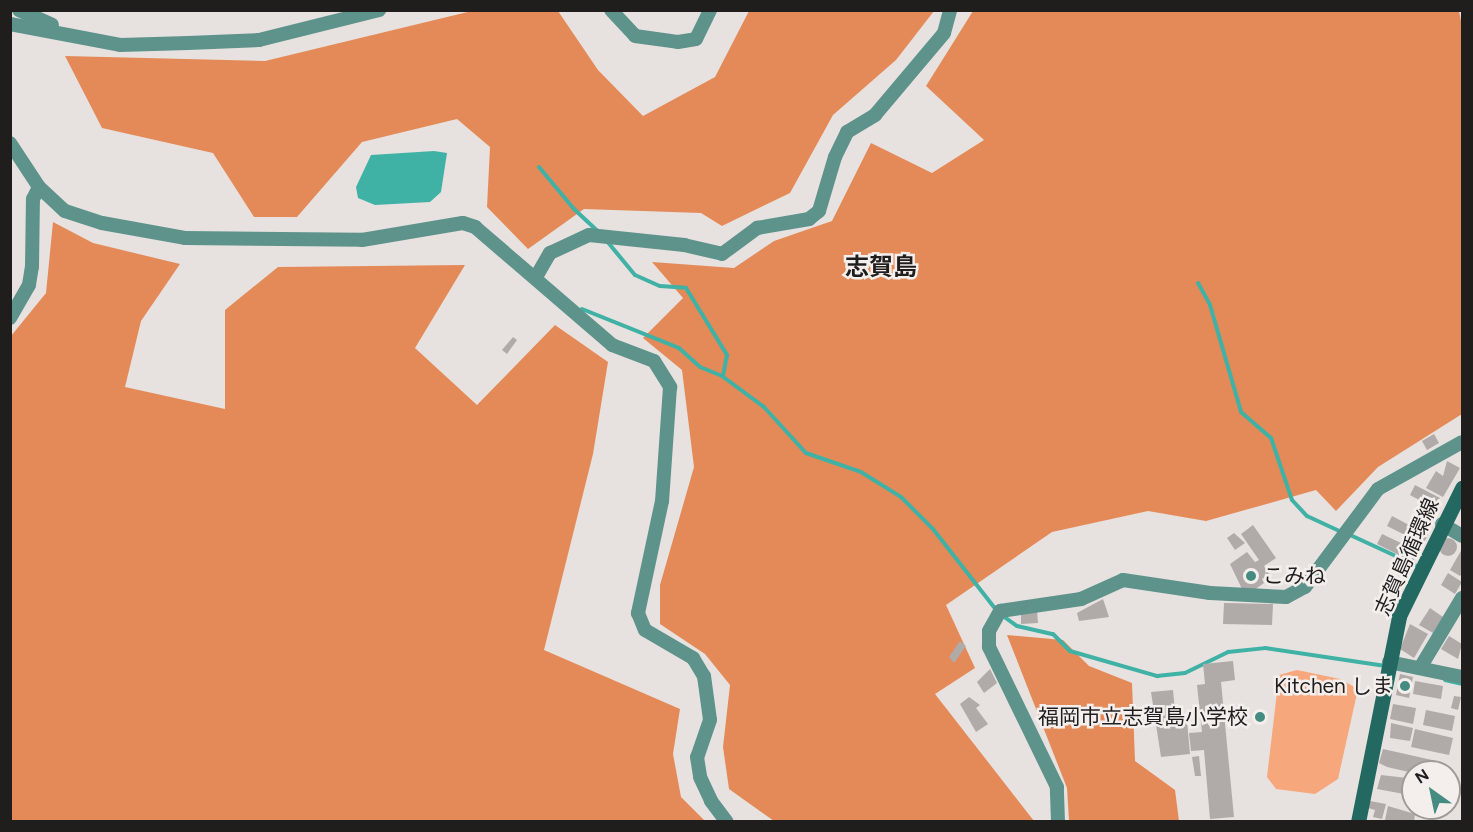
<!DOCTYPE html>
<html>
<head>
<meta charset="utf-8">
<style>
	body { margin:0 }
	#map { position:relative; width:1473px; height:832px; overflow:hidden; background:#e7e2df; font-family:Figtree,"Noto Sans JP",sans-serif }
	div>[style] { position:absolute }
	.green>* { inset:0; background:#f6a77c }
	.forest>* { inset:0; background:#e48a58 }
	.water>* { inset:0; background:#40b1a5 }
	.stream>* { height:4px; margin:-2px; padding:0 2px; transform-origin:2px; border-radius:2px; background:#40b1a5 }
	.building>* { inset:0; background:#b0aba8 }
	.round { border-radius:50% }
	.street>* { height:14px; margin:-7px; padding:0 7px; transform-origin:7px; border-radius:7px; background:#5e938c }
	.secondary>* { height:15px; margin:-7.5px; padding:0 7.5px; transform-origin:7.5px; border-radius:7.5px; background:#236961 }
	.dots>* { width:16px; height:16px; translate:-50% -50%; box-sizing:border-box; border:3px solid #f4efec; border-radius:50% }
	span { translate:-50% -50%; white-space:nowrap; text-align:center; line-height:1.15; -webkit-text-stroke:5px #f4efec; paint-order:stroke }
	.street-label { font-size:21px; color:#201e1d }
	.poi-label { font-size:21px; color:#201e1d }
	.left { translate:0 -50%; text-align:left }
	.right { translate:-100% -50%; text-align:right }
	.quarter-label { font-size:24px; color:#201e1d; font-weight:700 }
	.frame { position:absolute; inset:0; border:12px solid #201e1d; pointer-events:none }
	.north { position:absolute; left:1401px; top:760px; width:60px; height:60px; box-sizing:border-box; background:#f4efec; border:2px solid #9f9b99; border-radius:50%; rotate:327deg; font-size:16px; font-weight:700; line-height:24px; text-align:center; color:#201e1d }
	.north::after { content:''; display:block; margin:auto; width:21px; height:27px; background:#458b82; clip-path:polygon(50% 0,100% 100%,50% 72%,0 100%) }
</style>
</head>
<body>
<div id="map">
	<div class="green">
		<i style="clip-path:polygon(1297px 670px,1340px 679px,1358px 689px,1338px 779px,1315px 794px,1276px 789px,1267px 777px,1279px 675px)"></i>
	</div>
	<div class="forest">
		<i style="clip-path:polygon(476px 10px,558px 11px,598px 70px,643px 116px,715px 77px,749px 11px,934px 11px,896px 60px,833px 115px,790px 193px,722px 226px,701px 213px,584px 209px,528px 249px,487px 207px,490px 147px,457px 119px,362px 142px,297px 217px,254px 217px,213px 153px,102px 128px,65px 56px,265px 61px)"></i>
		<i style="clip-path:polygon(973px 11px,1459px 11px,1462px 26px,1462px 414px,1378px 467px,1336px 511px,1316px 490px,1206px 521px,1148px 511px,1052px 532px,946px 605px,975px 668px,935px 694px,1034px 821px,774px 821px,729px 789px,723px 747px,730px 685px,705px 654px,660px 624px,660px 585px,694px 467px,682px 370px,643px 338px,683px 298px,652px 262px,734px 268px,774px 241px,832px 221px,871px 143px,932px 173px,984px 140px,926px 86px)"></i>
		<i style="clip-path:polygon(53px 222px,93px 243px,180px 264px,141px 321px,125px 387px,225px 409px,225px 310px,278px 267px,465px 265px,415px 348px,477px 405px,555px 325px,608px 362px,593px 454px,544px 650px,680px 709px,673px 754px,681px 797px,705px 821px,11px 821px,11px 336px,46px 293px)"></i>
		<i style="clip-path:polygon(1007px 635px,1063px 640px,1089px 666px,1132px 683px,1135px 761px,1175px 790px,1179px 821px,1069px 821px,1067px 788px)"></i>
	</div>
	<div class="water">
		<i style="clip-path:polygon(434px 151px,447px 153px,441px 192px,430px 202px,375px 205px,358px 198px,356px 187px,371px 155px)"></i>
	</div>
	<div class="stream">
		<i style="left:539px;top:167px;width:55px;rotate:50.2deg"></i>
		<i style="left:574px;top:209px;width:34px;rotate:43deg"></i>
		<i style="left:606px;top:240px;width:45px;rotate:50.4deg"></i>
		<i style="left:635px;top:275px;width:27px;rotate:24deg"></i>
		<i style="left:660px;top:286px;width:26px;rotate:4deg"></i>
		<i style="left:686px;top:288px;width:79px;rotate:58.5deg"></i>
		<i style="left:727px;top:355px;width:21px;rotate:101deg"></i>
		<i style="left:1198px;top:283px;width:25px;rotate:61deg"></i>
		<i style="left:1210px;top:305px;width:111px;rotate:73.8deg"></i>
		<i style="left:1241px;top:412px;width:40px;rotate:41deg"></i>
		<i style="left:1271px;top:438px;width:65px;rotate:71.3deg"></i>
		<i style="left:1292px;top:500px;width:22px;rotate:47deg"></i>
		<i style="left:1307px;top:516px;width:38px;rotate:25deg"></i>
		<i style="left:582px;top:309px;width:105px;rotate:21.9deg"></i>
		<i style="left:679px;top:348px;width:28px;rotate:42deg"></i>
		<i style="left:700px;top:367px;width:24px;rotate:22deg"></i>
		<i style="left:722px;top:376px;width:52px;rotate:36.4deg"></i>
		<i style="left:764px;top:407px;width:62px;rotate:47.6deg"></i>
		<i style="left:806px;top:453px;width:58px;rotate:19.1deg"></i>
		<i style="left:861px;top:472px;width:47px;rotate:32deg"></i>
		<i style="left:901px;top:497px;width:45px;rotate:45deg"></i>
		<i style="left:933px;top:529px;width:104px;rotate:52deg"></i>
		<i style="left:1348px;top:534px;width:74px;rotate:24.8deg"></i>
		<i style="left:1003px;top:616px;width:17px;rotate:36deg"></i>
		<i style="left:1017px;top:626px;width:37px;rotate:13deg"></i>
		<i style="left:1053px;top:634px;width:24px;rotate:45deg"></i>
		<i style="left:1070px;top:651px;width:91px;rotate:16deg"></i>
		<i style="left:1157px;top:676px;width:28px;rotate:-6deg"></i>
		<i style="left:1185px;top:673px;width:48px;rotate:-26deg"></i>
		<i style="left:1228px;top:652px;width:37px;rotate:-6deg"></i>
		<i style="left:1265px;top:648px;width:122px;rotate:8.5deg"></i>
		<i style="left:1445px;top:680px;width:17px;rotate:13deg"></i>
	</div>
	<div class="building">
		<i style="clip-path:polygon(513px 337px,517px 340px,507px 354px,502px 350px)"></i>
		<i style="clip-path:polygon(1434px 434px,1439px 443px,1427px 450px,1422px 441px)"></i>
		<i style="clip-path:polygon(1447px 461px,1460px 468px,1443px 497px,1426px 488px,1436px 471px,1443px 476px)"></i>
		<i style="clip-path:polygon(1415px 485px,1440px 498px,1434px 508px,1410px 495px)"></i>
		<i style="clip-path:polygon(1392px 516px,1428px 535px,1423px 544px,1387px 526px)"></i>
		<i style="clip-path:polygon(1253px 525px,1276px 558px,1264px 566px,1269px 574px,1262px 579px,1264px 583px,1250px 593px,1247px 588px,1243px 591px,1230px 564px,1247px 552px,1255px 562px,1259px 560px,1241px 534px)"></i>
		<i style="clip-path:polygon(1234px 533px,1245px 543px,1235px 550px,1227px 538px)"></i>
		<i style="clip-path:polygon(1382px 534px,1418px 551px,1413px 562px,1377px 544px)"></i>
		<i class="round" style="left:1439px;top:538px;width:18px;height:18px"></i>
		<i style="clip-path:polygon(1462px 549px,1462px 573px,1460px 576px,1450px 570px)"></i>
		<i style="clip-path:polygon(1448px 573px,1462px 582px,1455px 594px,1441px 585px)"></i>
		<i style="clip-path:polygon(1103px 599px,1109px 617px,1079px 621px,1077px 613px)"></i>
		<i style="clip-path:polygon(1224px 603px,1273px 604px,1272px 625px,1223px 624px)"></i>
		<i style="clip-path:polygon(1430px 608px,1443px 617px,1433px 633px,1419px 625px)"></i>
		<i style="clip-path:polygon(1037px 610px,1038px 623px,1021px 624px,1021px 611px)"></i>
		<i style="clip-path:polygon(1410px 624px,1428px 634px,1414px 658px,1400px 649px)"></i>
		<i style="clip-path:polygon(1449px 636px,1462px 644px,1458px 659px,1441px 649px)"></i>
		<i style="clip-path:polygon(960px 641px,966px 646px,954px 663px,949px 657px)"></i>
		<i style="clip-path:polygon(1233px 661px,1235px 680px,1221px 682px,1234px 817px,1210px 819px,1204px 750px,1191px 751px,1189px 733px,1202px 732px,1197px 685px,1205px 684px,1203px 664px)"></i>
		<i style="clip-path:polygon(990px 669px,997px 683px,984px 693px,977px 682px)"></i>
		<i style="clip-path:polygon(1400px 674px,1413px 677px,1409px 698px,1396px 695px)"></i>
		<i style="clip-path:polygon(1415px 681px,1443px 686px,1441px 699px,1413px 694px)"></i>
		<i style="clip-path:polygon(1173px 690px,1176px 722px,1187px 721px,1190px 754px,1161px 757px,1151px 692px)"></i>
		<i style="clip-path:polygon(1454px 696px,1461px 697px,1458px 710px,1451px 708px)"></i>
		<i style="clip-path:polygon(969px 697px,980px 705px,976px 708px,988px 724px,976px 732px,960px 704px)"></i>
		<i style="clip-path:polygon(1393px 704px,1416px 708px,1413px 724px,1390px 719px)"></i>
		<i style="clip-path:polygon(1426px 710px,1455px 716px,1452px 731px,1423px 725px)"></i>
		<i style="clip-path:polygon(1391px 723px,1413px 728px,1410px 741px,1390px 738px)"></i>
		<i style="clip-path:polygon(1415px 729px,1453px 738px,1449px 755px,1411px 747px)"></i>
		<i style="clip-path:polygon(1383px 749px,1441px 762px,1438px 772px,1413px 773px,1387px 767px,1379px 763px)"></i>
		<i style="clip-path:polygon(1199px 756px,1201px 776px,1195px 776px,1192px 757px)"></i>
		<i style="clip-path:polygon(1381px 775px,1407px 778px,1404px 794px,1377px 789px)"></i>
		<i style="clip-path:polygon(1370px 801px,1386px 804px,1382px 819px,1373px 817px,1375px 810px,1368px 808px)"></i>
		<i style="clip-path:polygon(1388px 806px,1415px 814px,1414px 822px,1385px 820px)"></i>
	</div>
	<div class="street">
		<i style="left:19px;top:10px;width:36px;rotate:24deg"></i>
		<i style="left:611px;top:10px;width:35px;rotate:47deg"></i>
		<i style="left:635px;top:36px;width:43px;rotate:7.9deg"></i>
		<i style="left:678px;top:42px;width:18px;rotate:-9deg"></i>
		<i style="left:696px;top:39px;width:32px;rotate:-64deg"></i>
		<i style="left:10px;top:24px;width:112px;rotate:10.8deg"></i>
		<i style="left:120px;top:45px;width:68px;rotate:-1.7deg"></i>
		<i style="left:188px;top:43px;width:71px;rotate:-2.4deg"></i>
		<i style="left:259px;top:40px;width:124px;rotate:-14deg"></i>
		<i style="left:10px;top:143px;width:53px;rotate:56.6deg"></i>
		<i style="left:39px;top:187px;width:35px;rotate:43deg"></i>
		<i style="left:65px;top:211px;width:39px;rotate:18deg"></i>
		<i style="left:102px;top:223px;width:84px;rotate:10.2deg"></i>
		<i style="left:185px;top:238px;width:177px;rotate:0.6deg"></i>
		<i style="left:362px;top:240px;width:102px;rotate:-9.6deg"></i>
		<i style="left:463px;top:223px;width:13px;rotate:18deg"></i>
		<i style="left:475px;top:227px;width:181px;rotate:40.7deg"></i>
		<i style="left:612px;top:345px;width:45px;rotate:20.9deg"></i>
		<i style="left:654px;top:361px;width:31px;rotate:58deg"></i>
		<i style="left:670px;top:387px;width:114px;rotate:94deg"></i>
		<i style="left:662px;top:501px;width:115px;rotate:102.1deg"></i>
		<i style="left:638px;top:613px;width:18px;rotate:68deg"></i>
		<i style="left:645px;top:630px;width:56px;rotate:30.3deg"></i>
		<i style="left:693px;top:658px;width:21px;rotate:59deg"></i>
		<i style="left:704px;top:676px;width:44px;rotate:82.2deg"></i>
		<i style="left:710px;top:720px;width:39px;rotate:109deg"></i>
		<i style="left:697px;top:757px;width:20px;rotate:81deg"></i>
		<i style="left:700px;top:777px;width:26px;rotate:65deg"></i>
		<i style="left:711px;top:801px;width:26px;rotate:53deg"></i>
		<i style="left:536px;top:277px;width:28px;rotate:-60deg"></i>
		<i style="left:550px;top:253px;width:43px;rotate:-24.8deg"></i>
		<i style="left:589px;top:235px;width:96px;rotate:6deg"></i>
		<i style="left:684px;top:245px;width:39px;rotate:13deg"></i>
		<i style="left:722px;top:254px;width:44px;rotate:-36.6deg"></i>
		<i style="left:757px;top:228px;width:53px;rotate:-9.8deg"></i>
		<i style="left:809px;top:219px;width:13px;rotate:-39deg"></i>
		<i style="left:819px;top:211px;width:56px;rotate:-73.5deg"></i>
		<i style="left:835px;top:157px;width:28px;rotate:-64deg"></i>
		<i style="left:847px;top:132px;width:33px;rotate:-31deg"></i>
		<i style="left:875px;top:115px;width:107px;rotate:-49.9deg"></i>
		<i style="left:944px;top:33px;width:24px;rotate:-75deg"></i>
		<i style="left:10px;top:318px;width:38px;rotate:-60deg"></i>
		<i style="left:29px;top:285px;width:18px;rotate:-81deg"></i>
		<i style="left:32px;top:267px;width:68px;rotate:-89.2deg"></i>
		<i style="left:33px;top:199px;width:13px;rotate:-63deg"></i>
		<i style="left:1442px;top:524px;width:23px;rotate:31deg"></i>
		<i style="left:1389px;top:662px;width:75px;rotate:11.6deg"></i>
		<i style="left:1420px;top:668px;width:82px;rotate:-59deg"></i>
		<i style="left:1058px;top:822px;width:35px;rotate:-92deg"></i>
		<i style="left:1057px;top:787px;width:156px;rotate:-115.9deg"></i>
		<i style="left:989px;top:647px;width:16px;rotate:-90deg"></i>
		<i style="left:989px;top:631px;width:23px;rotate:-61deg"></i>
		<i style="left:1000px;top:611px;width:82px;rotate:-8.4deg"></i>
		<i style="left:1081px;top:599px;width:46px;rotate:-24.3deg"></i>
		<i style="left:1123px;top:580px;width:88px;rotate:8.5deg"></i>
		<i style="left:1210px;top:593px;width:76px;rotate:3deg"></i>
		<i style="left:1286px;top:597px;width:21px;rotate:-28deg"></i>
		<i style="left:1305px;top:587px;width:122px;rotate:-53.3deg"></i>
		<i style="left:1378px;top:489px;width:96px;rotate:-29.2deg"></i>
	</div>
	<div class="secondary">
		<i style="left:1358px;top:822px;width:210px;rotate:-78.7deg"></i>
		<i style="left:1399px;top:616px;width:143px;rotate:-63.8deg"></i>
	</div>
	<div class="dots">
		<i style="left:1251px;top:576px;background:#458b82"></i>
		<i style="left:1405px;top:686px;background:#458b82"></i>
		<i style="left:1260px;top:717px;background:#458b82"></i>
	</div>
	<div class="street-label">
		<span style="left:1407px;top:557px;rotate:-66deg">志賀島循環線</span>
	</div>
	<div class="poi-label">
		<span class="left" style="left:1263px;top:576px">こみね</span>
		<span class="right" style="left:1393px;top:686px">Kitchen しま</span>
		<span class="right" style="left:1248px;top:717px">福岡市立志賀島小学校</span>
	</div>
	<div class="quarter-label">
		<span style="left:881px;top:267px">志賀島</span>
	</div>
	<div class="frame"></div>
	<div class="north">N</div>
</div>
</body>
</html>
